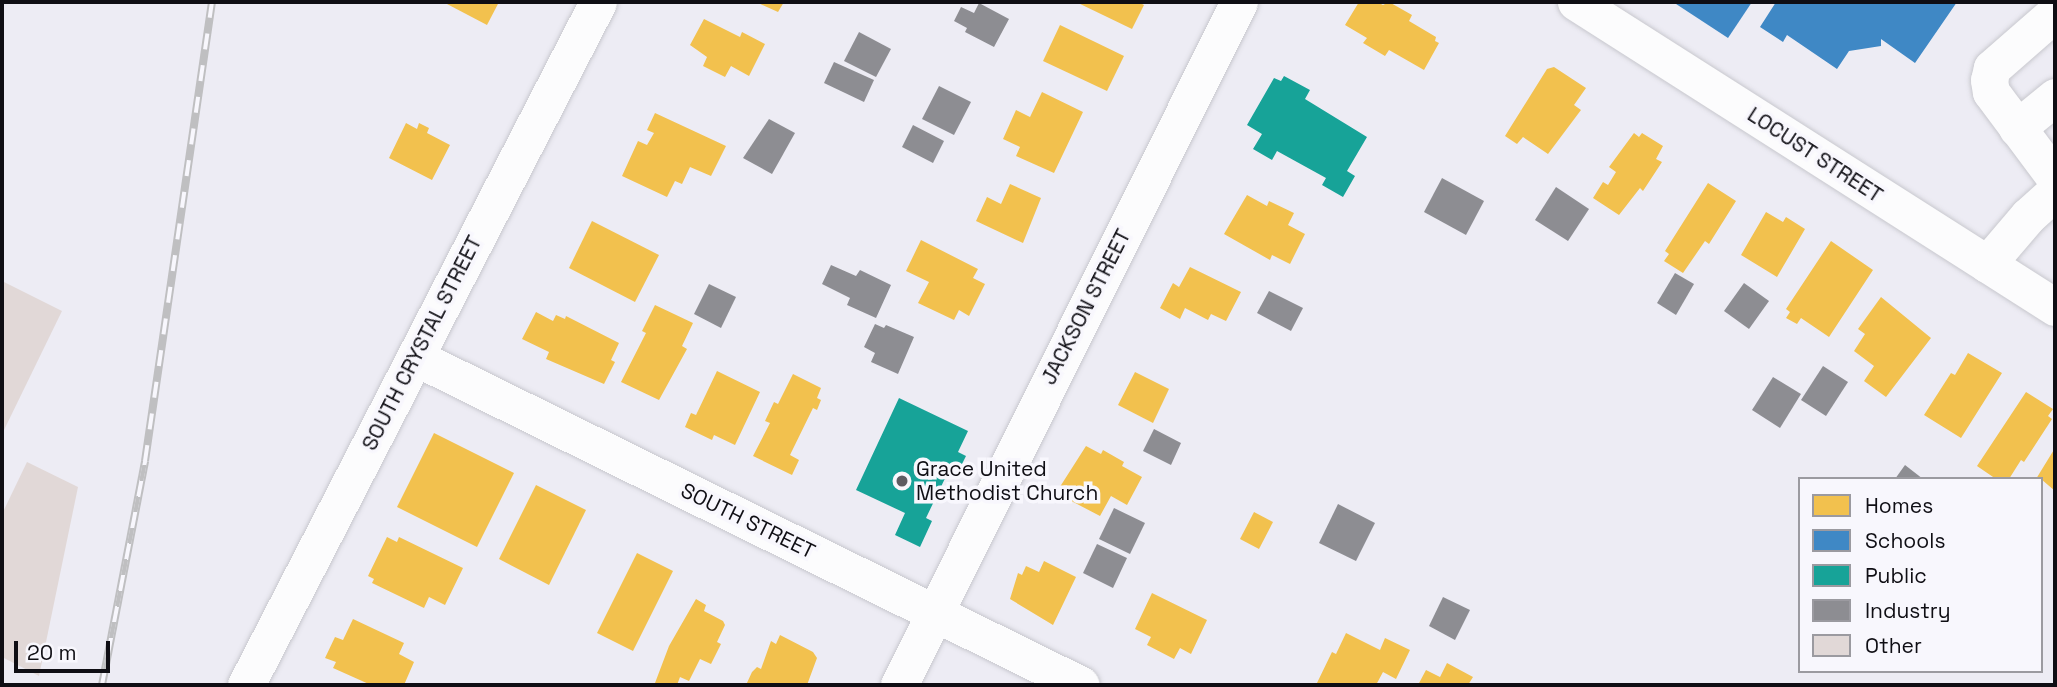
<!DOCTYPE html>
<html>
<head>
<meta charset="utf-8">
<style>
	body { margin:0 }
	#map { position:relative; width:2057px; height:687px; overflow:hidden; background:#edecf4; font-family:"Space Grotesk",sans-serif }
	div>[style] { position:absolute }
	.homes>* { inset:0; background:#f2c14e }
	.schools>* { inset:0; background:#3f88c5 }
	.public>* { inset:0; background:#17a398 }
	.industry>* { inset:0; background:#8d8d92 }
	.building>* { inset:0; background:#e1d8d7 }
	.roads { filter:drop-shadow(0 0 2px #c8c8ce) drop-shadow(0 0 2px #c8c8ce) }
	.minor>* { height:37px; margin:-18.5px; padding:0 18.5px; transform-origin:18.5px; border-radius:18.5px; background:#fcfcfd }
	.rail>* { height:8px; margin-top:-4px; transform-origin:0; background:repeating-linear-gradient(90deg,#f8f7fd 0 16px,#bfbfc1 0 32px); box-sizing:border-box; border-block:2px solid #bfbfc1 }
	.dots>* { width:19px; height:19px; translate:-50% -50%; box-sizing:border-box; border:4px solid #f8f7fd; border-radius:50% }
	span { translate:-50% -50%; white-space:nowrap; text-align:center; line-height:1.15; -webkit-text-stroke:7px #f8f7fd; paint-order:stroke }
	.street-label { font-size:21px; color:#0f0e14 }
	.poi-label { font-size:21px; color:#0f0e14 }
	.left { translate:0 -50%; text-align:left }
	.frame { position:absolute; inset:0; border:4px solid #0f0e14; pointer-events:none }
	.legend { position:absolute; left:1798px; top:477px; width:245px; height:196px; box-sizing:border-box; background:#f8f7fd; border:2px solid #9b9aa0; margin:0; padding:9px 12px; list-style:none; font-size:21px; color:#0f0e14 }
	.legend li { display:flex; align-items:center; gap:14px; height:35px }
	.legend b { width:35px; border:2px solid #9b9aa0 }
	.scale { position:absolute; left:14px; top:641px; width:96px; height:32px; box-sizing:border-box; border:4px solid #0f0e14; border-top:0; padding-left:9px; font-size:21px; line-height:24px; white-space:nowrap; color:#0f0e14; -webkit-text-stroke:5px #f8f7fd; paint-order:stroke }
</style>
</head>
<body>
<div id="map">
	<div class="homes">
		<i style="clip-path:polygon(448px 2px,499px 2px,487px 25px,447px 4px)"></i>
		<i style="clip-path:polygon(756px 2px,784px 2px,778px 12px)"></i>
		<i style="clip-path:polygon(1076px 2px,1138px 2px,1144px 5px,1132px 29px)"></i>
		<i style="clip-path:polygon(1359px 2px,1377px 2px,1383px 5px,1389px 2px,1412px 15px,1409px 21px,1436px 37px,1435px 41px,1439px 43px,1424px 70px,1389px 50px,1385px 56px,1363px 43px,1367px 38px,1345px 25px)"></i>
		<i style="clip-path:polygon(704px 19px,740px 37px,742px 32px,765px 44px,749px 76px,731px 66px,725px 77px,703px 66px,707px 57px,690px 45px)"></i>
		<i style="clip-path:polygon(1060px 25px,1124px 56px,1107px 91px,1043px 61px)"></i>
		<i style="clip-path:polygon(1554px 67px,1586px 88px,1574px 105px,1581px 110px,1548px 154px,1523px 137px,1517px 144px,1505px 136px,1547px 69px)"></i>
		<i style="clip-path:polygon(1042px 92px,1083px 112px,1054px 173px,1016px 156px,1020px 147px,1003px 139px,1016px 110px,1030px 117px)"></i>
		<i style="clip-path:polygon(655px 113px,726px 146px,711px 176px,690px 167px,682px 184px,675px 181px,667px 197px,622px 176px,638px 141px,647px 145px,654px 133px,647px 130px)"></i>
		<i style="clip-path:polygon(406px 123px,417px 129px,419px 123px,429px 128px,427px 133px,450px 145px,432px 180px,389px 158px)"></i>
		<i style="clip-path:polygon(1634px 133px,1639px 137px,1642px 133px,1663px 146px,1656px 159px,1662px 162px,1643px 191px,1640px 188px,1619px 215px,1593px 198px,1603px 182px,1608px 185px,1616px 172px,1609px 167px)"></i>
		<i style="clip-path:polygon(1708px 183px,1736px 201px,1709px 244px,1705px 241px,1683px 273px,1664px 261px,1669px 254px,1665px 251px)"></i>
		<i style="clip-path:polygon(1010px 184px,1041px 198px,1023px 243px,976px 221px,987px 197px,1001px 204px)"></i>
		<i style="clip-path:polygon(1247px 195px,1267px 206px,1269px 201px,1294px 213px,1288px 225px,1305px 234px,1290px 264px,1272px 255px,1270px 260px,1224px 234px)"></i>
		<i style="clip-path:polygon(1766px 212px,1783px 222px,1786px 217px,1805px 229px,1777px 277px,1741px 255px)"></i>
		<i style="clip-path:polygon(592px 221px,659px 255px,635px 302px,569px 268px)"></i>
		<i style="clip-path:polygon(921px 240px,978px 269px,973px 278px,985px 284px,969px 316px,959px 310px,954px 320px,918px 303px,929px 282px,906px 271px)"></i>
		<i style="clip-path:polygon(1831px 241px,1873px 270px,1829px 337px,1801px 318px,1797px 324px,1786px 318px,1790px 312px,1786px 309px)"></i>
		<i style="clip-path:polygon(1190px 267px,1241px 292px,1226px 321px,1211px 314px,1208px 320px,1185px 308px,1180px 319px,1160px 308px,1173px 283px,1179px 287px)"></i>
		<i style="clip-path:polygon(1881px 297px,1931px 338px,1886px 397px,1864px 381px,1874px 366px,1854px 351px,1865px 334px,1858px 329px)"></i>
		<i style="clip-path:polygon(655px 305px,693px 323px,682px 346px,687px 349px,659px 400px,621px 382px,646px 333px,642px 331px)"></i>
		<i style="clip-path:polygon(536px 312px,553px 321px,556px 315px,565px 319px,566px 316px,619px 343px,611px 360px,615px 362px,604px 384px,546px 359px,549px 352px,522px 339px)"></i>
		<i style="clip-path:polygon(1968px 353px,2002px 373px,1961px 438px,1924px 415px,1951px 373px,1955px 375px)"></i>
		<i style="clip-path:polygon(717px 371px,760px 392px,735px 445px,714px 435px,712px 440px,685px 427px,691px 413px,696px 415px)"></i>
		<i style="clip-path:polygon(1135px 372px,1169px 389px,1153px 423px,1118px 405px)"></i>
		<i style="clip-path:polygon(793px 374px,821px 388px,817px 398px,821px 400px,817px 410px,813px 408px,790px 455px,799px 460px,792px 475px,753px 456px,770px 423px,765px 421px,774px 402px,778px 404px)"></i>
		<i style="clip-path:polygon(2026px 392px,2053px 409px,2048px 416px,2052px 419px,2024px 462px,2021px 460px,2009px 479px,1996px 479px,1977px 466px)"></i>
		<i style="clip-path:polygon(434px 433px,514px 473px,477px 547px,397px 507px)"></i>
		<i style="clip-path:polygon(1086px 446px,1101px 454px,1103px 450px,1124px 462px,1122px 466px,1142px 477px,1127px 505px,1111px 496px,1100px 516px,1056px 493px)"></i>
		<i style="clip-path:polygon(2055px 448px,2055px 491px,2041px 479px,2036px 479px)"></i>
		<i style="clip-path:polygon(536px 485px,586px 510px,549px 585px,499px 559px)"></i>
		<i style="clip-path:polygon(1254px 512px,1273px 522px,1259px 549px,1240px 539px)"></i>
		<i style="clip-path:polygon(387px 537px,397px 542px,399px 537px,463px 568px,445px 605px,429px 597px,424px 608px,372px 583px,374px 579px,368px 576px)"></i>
		<i style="clip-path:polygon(637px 553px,673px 571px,633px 651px,597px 633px)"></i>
		<i style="clip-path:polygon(1044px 561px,1076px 577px,1053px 625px,1010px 599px,1018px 573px,1022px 575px,1026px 566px,1039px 572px)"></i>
		<i style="clip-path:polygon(1152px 593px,1207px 620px,1191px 654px,1180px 648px,1174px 659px,1147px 645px,1151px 637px,1135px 629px)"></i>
		<i style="clip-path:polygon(696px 599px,706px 605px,704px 611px,723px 621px,725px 625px,717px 642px,721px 644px,711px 664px,700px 659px,689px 681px,680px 677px,677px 685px,660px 685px,655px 683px,669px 646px)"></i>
		<i style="clip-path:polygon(353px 619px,404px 643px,399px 654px,414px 662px,404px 685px,371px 685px,333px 668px,336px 662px,325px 658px,335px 637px,343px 640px)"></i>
		<i style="clip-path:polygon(1346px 633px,1380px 650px,1385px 638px,1410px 650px,1396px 679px,1383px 672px,1376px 685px,1316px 685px,1332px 652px,1336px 654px)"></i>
		<i style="clip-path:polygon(780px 635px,813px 652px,817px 658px,807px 685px,746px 685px,752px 672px,757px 667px,761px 669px,771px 641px,776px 644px)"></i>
		<i style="clip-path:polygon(1447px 663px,1473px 677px,1468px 685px,1418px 685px,1426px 670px,1440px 677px)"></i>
	</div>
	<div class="schools">
		<i style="clip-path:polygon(1673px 2px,1752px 2px,1728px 38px)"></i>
		<i style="clip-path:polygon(1776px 2px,1957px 2px,1915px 63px,1881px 39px,1881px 46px,1849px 51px,1837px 69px,1787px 35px,1783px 42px,1760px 27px)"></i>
	</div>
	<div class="public">
		<i style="clip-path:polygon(1284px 76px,1310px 90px,1305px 99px,1367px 137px,1347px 171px,1355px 176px,1343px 197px,1322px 185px,1326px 178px,1277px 151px,1272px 160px,1253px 149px,1262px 134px,1247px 125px,1274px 78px,1281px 81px)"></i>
		<i style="clip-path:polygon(899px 398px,968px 431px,958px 452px,966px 456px,958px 472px,950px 468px,926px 518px,932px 521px,920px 547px,895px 535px,905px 513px,856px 490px)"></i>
	</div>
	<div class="industry">
		<i style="clip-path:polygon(979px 3px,1009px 19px,994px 47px,965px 32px,967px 28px,954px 21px,961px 7px,974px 13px)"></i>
		<i style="clip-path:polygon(859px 32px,891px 49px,876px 77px,844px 61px)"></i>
		<i style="clip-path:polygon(834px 62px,874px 80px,864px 102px,824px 83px)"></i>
		<i style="clip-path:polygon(939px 86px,971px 102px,954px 135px,922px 119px)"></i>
		<i style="clip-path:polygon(769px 119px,795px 133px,772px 174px,743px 158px)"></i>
		<i style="clip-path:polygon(913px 125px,944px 141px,933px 163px,902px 147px)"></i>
		<i style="clip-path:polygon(1442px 178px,1484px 201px,1466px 235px,1424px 212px)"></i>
		<i style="clip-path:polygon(1556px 187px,1589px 209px,1568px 241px,1535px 220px)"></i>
		<i style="clip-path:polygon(831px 265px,856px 276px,860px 270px,891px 285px,876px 318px,847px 305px,850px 298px,822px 284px)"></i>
		<i style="clip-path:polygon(1675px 273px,1694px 284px,1676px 315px,1657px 303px)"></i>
		<i style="clip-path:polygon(1744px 283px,1769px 301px,1749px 329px,1724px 311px)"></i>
		<i style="clip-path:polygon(709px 284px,736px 297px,721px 328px,694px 314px)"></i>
		<i style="clip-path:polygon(1269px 291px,1303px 308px,1291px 331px,1257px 313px)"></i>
		<i style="clip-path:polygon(875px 324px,884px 328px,886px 325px,914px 337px,898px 374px,871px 362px,875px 353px,864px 347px)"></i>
		<i style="clip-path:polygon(1823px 366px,1848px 382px,1826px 416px,1801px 400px)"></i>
		<i style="clip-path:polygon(1773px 377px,1801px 394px,1780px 428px,1752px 410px)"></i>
		<i style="clip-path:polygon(1154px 429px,1181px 443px,1171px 465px,1143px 451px)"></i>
		<i style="clip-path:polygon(1905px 465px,1923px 479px,1895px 479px)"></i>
		<i style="clip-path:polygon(1338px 504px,1375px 523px,1356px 561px,1319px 543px)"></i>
		<i style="clip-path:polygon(1114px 508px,1145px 523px,1130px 554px,1099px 539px)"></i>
		<i style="clip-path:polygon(1097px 544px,1127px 558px,1113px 588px,1083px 573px)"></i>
		<i style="clip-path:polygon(1443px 597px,1470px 610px,1455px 640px,1429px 626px)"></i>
	</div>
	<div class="building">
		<i style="clip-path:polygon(2px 281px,62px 311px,4px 430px,2px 429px)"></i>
		<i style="clip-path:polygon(27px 462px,78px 487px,39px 676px,2px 657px,2px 514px)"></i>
	</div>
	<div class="roads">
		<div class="minor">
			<i style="left:1576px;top:2px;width:568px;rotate:32.49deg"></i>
			<i style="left:2055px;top:13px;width:84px;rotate:138.9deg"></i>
			<i style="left:1992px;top:68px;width:12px;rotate:104deg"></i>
			<i style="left:1989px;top:80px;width:12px;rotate:81deg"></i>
			<i style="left:1991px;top:92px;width:107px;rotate:53.3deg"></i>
			<i style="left:2017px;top:128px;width:49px;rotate:-39.2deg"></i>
			<i style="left:1987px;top:264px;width:63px;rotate:-49.5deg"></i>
			<i style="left:2028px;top:216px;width:36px;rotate:-42deg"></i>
			<i style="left:415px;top:357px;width:742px;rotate:26.22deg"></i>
			<i style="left:246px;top:685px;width:768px;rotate:-62.73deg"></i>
			<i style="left:899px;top:685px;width:763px;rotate:-63.54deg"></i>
		</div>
	</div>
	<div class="rail">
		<i style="left:102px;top:685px;width:228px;rotate:-79.1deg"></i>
		<i style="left:145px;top:461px;width:464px;rotate:-81.7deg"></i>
	</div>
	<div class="dots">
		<i style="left:902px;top:481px;background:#5d5c62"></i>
	</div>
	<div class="street-label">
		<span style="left:1815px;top:155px;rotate:33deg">LOCUST STREET</span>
		<span style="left:1086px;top:307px;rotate:-63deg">JACKSON STREET</span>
		<span style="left:422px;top:343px;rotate:-63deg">SOUTH CRYSTAL STREET</span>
		<span style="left:748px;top:521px;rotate:26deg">SOUTH STREET</span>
	</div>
	<div class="poi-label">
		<span class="left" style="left:916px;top:481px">Grace United<br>Methodist Church</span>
	</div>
	<div class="frame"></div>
	<ul class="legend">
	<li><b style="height:19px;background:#f2c14e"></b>Homes</li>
	<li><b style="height:19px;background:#3f88c5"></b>Schools</li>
	<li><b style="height:19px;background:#17a398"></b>Public</li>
	<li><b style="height:19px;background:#8d8d92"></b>Industry</li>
	<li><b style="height:19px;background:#e1d8d7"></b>Other</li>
	</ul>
	<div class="scale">20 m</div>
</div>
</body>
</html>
